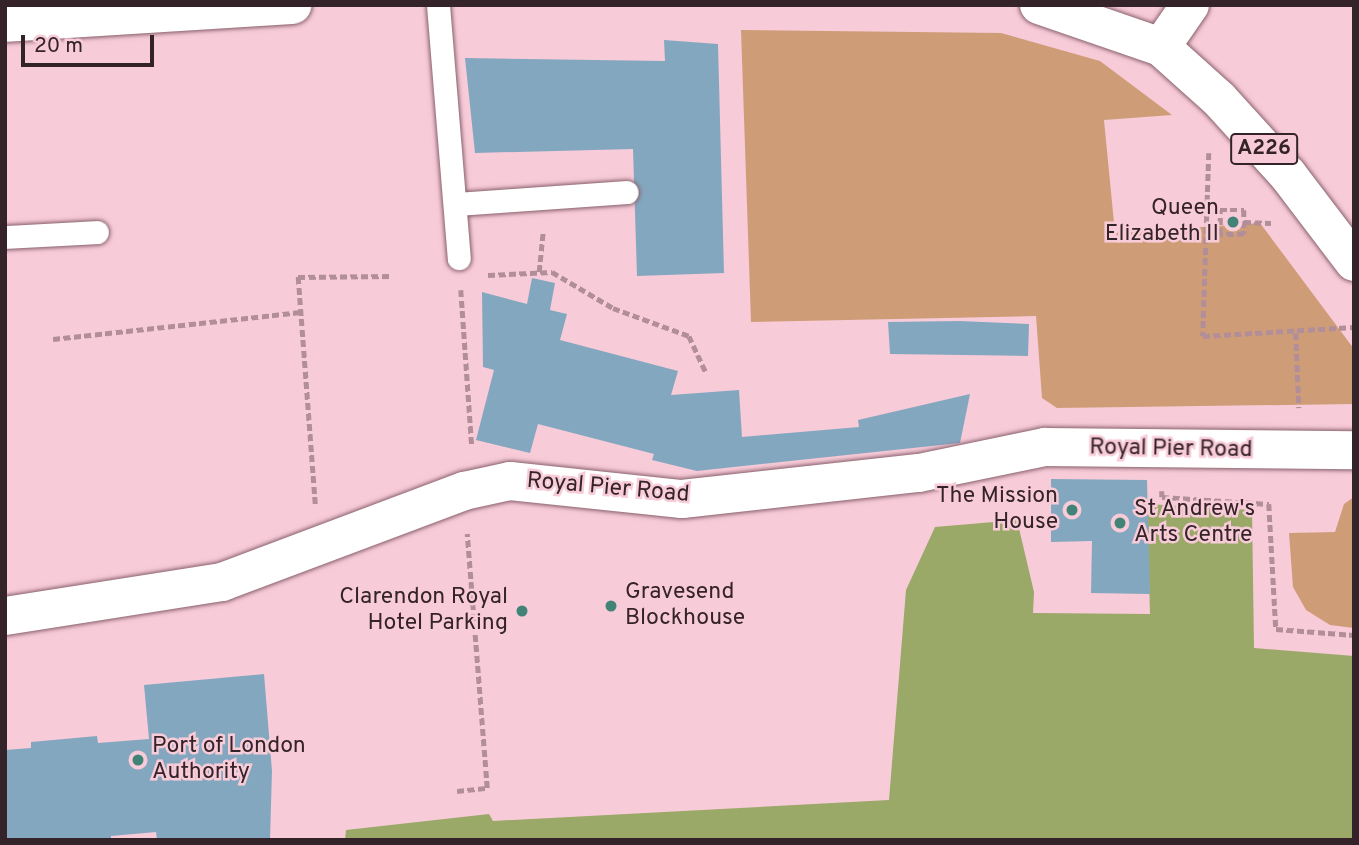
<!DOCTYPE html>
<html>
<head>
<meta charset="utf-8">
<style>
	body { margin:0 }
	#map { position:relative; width:1359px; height:845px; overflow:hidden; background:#f8cbd8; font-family:Overpass,sans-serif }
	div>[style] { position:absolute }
	.green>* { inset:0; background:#ce9d78 }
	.water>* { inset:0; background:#9aa868 }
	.building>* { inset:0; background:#84a7c0 }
	.path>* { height:4.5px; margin-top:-2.25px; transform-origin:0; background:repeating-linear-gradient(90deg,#b18e98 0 7px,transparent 0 10.5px) }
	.roads { filter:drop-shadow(0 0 2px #88616d) drop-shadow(0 0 2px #88616d) }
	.lane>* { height:23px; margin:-11.5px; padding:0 11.5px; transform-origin:11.5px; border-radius:11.5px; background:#fff }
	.street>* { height:38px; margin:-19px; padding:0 19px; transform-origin:19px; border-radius:19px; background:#fff }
	.primary>* { height:38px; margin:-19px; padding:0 19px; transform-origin:19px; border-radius:19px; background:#fff }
	.dots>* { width:19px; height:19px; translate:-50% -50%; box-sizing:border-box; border:4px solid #f8cbd8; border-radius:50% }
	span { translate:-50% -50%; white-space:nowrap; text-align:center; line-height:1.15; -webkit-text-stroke:5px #f8cbd8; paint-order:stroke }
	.shield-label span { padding:2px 5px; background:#f8cbd8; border:2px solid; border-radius:5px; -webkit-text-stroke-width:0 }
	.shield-label { font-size:21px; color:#342328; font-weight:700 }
	.poi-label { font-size:23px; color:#342328 }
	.right { translate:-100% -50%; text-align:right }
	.left { translate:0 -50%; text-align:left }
	.street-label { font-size:23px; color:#342328 }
	.frame { position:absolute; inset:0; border:7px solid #342328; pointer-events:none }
	.scale { position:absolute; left:21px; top:35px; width:133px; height:32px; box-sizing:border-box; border:4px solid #342328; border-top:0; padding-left:9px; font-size:21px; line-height:24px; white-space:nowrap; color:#342328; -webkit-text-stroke:5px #f8cbd8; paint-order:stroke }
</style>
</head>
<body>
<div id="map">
	<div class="green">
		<i style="clip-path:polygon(741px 30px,1001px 33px,1100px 61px,1172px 115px,1104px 120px,1115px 233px,1260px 223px,1354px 349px,1354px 404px,1057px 408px,1042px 398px,1036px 316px,751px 322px)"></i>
		<i style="clip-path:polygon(1354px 497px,1354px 628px,1330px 625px,1306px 610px,1293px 587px,1289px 533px,1335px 532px,1344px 504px)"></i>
	</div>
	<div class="water">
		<i style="clip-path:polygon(1147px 504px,1252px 510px,1254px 648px,1354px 656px,1354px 840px,345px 840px,346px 830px,489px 814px,493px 821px,889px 800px,906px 590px,935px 527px,1017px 520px,1034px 592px,1033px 613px,1150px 614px)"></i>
	</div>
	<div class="building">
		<i style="clip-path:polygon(664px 40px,718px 44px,724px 273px,637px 276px,633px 149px,475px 153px,465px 58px,665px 61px)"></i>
		<i style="clip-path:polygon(532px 278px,555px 283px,550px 310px,567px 314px,560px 340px,678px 371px,671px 395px,739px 390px,742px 437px,859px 427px,858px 420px,970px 394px,960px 443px,697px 471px,652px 460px,654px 454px,538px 424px,530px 453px,476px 440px,494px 370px,483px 367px,482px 292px,527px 304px)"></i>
		<i style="clip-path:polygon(959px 321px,1029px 324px,1028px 356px,890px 354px,888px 322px)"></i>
		<i style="clip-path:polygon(1051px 479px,1147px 480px,1150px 594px,1091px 593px,1092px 541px,1051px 542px)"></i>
		<i style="clip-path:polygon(264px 674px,272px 771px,270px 840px,157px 840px,156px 832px,111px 836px,111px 840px,5px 840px,5px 750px,31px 748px,31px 742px,97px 736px,98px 743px,149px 739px,144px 685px)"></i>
	</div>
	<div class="path">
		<i style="left:1209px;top:153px;width:183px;rotate:91.9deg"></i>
		<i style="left:1203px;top:336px;width:151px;rotate:-3.4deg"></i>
		<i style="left:1220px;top:210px;width:24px"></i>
		<i style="left:1244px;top:210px;width:24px;rotate:90deg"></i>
		<i style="left:1244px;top:234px;width:24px;rotate:178deg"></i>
		<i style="left:1220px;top:235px;width:25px;rotate:-90deg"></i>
		<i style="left:1244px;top:222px;width:27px;rotate:2deg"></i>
		<i style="left:539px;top:272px;width:41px;rotate:-84.4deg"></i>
		<i style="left:488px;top:275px;width:64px;rotate:-2.7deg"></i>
		<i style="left:552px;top:272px;width:71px;rotate:30.5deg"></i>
		<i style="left:613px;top:308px;width:81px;rotate:20.2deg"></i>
		<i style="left:689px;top:336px;width:40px;rotate:65deg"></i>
		<i style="left:461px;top:290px;width:156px;rotate:86deg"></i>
		<i style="left:1296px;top:333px;width:75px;rotate:87.7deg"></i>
		<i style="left:53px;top:339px;width:249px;rotate:-6.2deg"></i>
		<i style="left:1162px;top:491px;width:6px;rotate:90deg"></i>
		<i style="left:1162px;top:497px;width:107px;rotate:3.7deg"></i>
		<i style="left:1269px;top:504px;width:125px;rotate:86.8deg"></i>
		<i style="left:1276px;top:629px;width:78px;rotate:4.4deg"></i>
		<i style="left:315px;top:504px;width:228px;rotate:-94.3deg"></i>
		<i style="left:298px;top:277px;width:94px;rotate:-0.6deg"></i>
		<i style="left:457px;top:791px;width:30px;rotate:-6deg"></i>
		<i style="left:487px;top:788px;width:255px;rotate:-94.5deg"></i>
	</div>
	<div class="roads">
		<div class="lane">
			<i style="left:438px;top:5px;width:254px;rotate:85.3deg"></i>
			<i style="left:457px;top:204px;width:170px;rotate:-4deg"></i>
			<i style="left:5px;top:237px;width:92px;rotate:-3.1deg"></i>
		</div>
		<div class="street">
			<i style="left:1161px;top:47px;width:51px;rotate:-55.4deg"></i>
			<i style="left:5px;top:616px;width:220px;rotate:-8.9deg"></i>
			<i style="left:222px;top:582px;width:259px;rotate:-20.6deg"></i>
			<i style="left:464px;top:491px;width:47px;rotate:-12.3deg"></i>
			<i style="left:510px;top:481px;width:173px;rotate:6deg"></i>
			<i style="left:682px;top:499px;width:238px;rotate:-6.3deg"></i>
			<i style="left:919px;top:473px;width:129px;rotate:-11.7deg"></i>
			<i style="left:1045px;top:447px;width:309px;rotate:0.6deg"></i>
		</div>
		<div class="primary">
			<i style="left:1039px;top:5px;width:129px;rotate:19deg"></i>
			<i style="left:1161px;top:47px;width:78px;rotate:41.9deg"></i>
			<i style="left:1219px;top:99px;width:103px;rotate:47.8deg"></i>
			<i style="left:1288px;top:175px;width:109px;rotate:52.8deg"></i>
			<i style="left:5px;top:23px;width:288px;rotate:-3.6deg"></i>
		</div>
	</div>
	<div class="dots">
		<i style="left:1233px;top:222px;background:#418477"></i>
		<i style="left:1072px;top:510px;background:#418477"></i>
		<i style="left:1120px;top:523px;background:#418477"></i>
		<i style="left:611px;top:606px;background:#418477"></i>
		<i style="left:522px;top:611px;background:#418477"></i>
		<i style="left:138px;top:760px;background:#418477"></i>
	</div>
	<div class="shield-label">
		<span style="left:1264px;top:149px">A226</span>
	</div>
	<div class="poi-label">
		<span class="right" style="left:1219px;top:222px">Queen<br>Elizabeth II</span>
		<span class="right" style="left:1058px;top:510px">The Mission<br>House</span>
		<span class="left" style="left:1134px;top:523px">St Andrew's<br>Arts Centre</span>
		<span class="left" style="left:625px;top:606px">Gravesend<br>Blockhouse</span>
		<span class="right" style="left:508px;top:611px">Clarendon Royal<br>Hotel Parking</span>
		<span class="left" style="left:152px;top:760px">Port of London<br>Authority</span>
	</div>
	<div class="street-label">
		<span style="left:1171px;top:450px;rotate:1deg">Royal Pier Road</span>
		<span style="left:608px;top:489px;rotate:5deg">Royal Pier Road</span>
	</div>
	<div class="frame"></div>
	<div class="scale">20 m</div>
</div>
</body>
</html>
